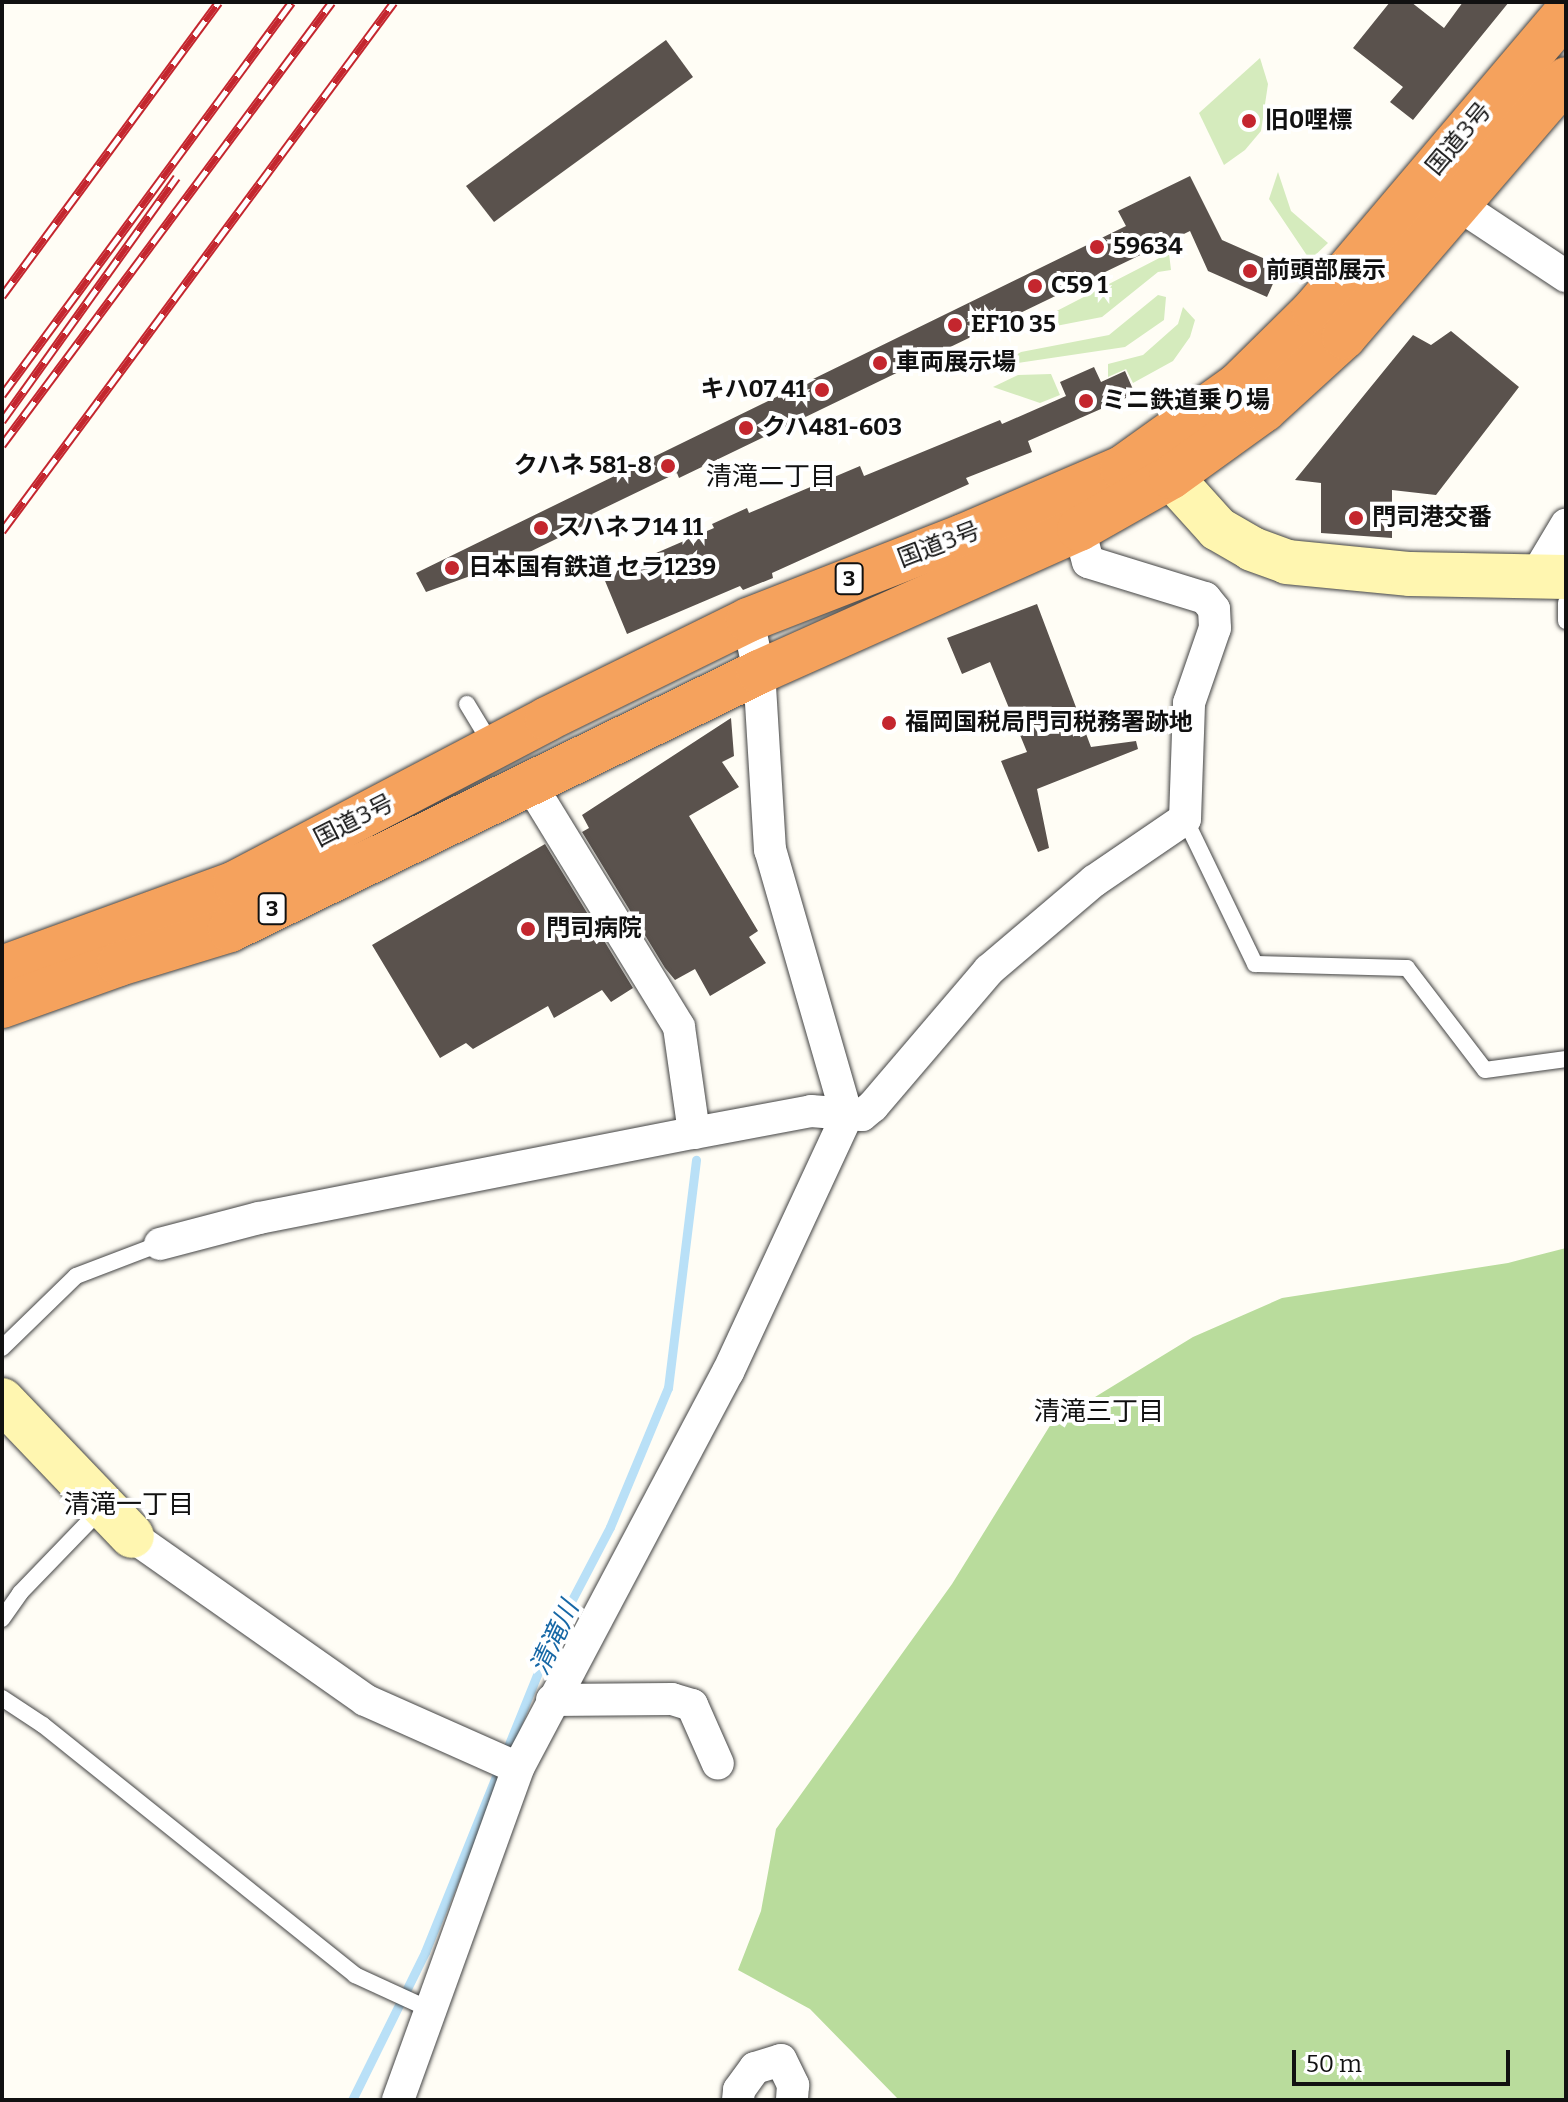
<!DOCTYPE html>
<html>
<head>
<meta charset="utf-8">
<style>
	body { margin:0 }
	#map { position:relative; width:1568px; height:2102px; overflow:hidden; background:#fffdf5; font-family:Bitter,"Noto Sans JP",serif }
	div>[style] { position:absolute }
	.green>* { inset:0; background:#d5ebbd }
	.forest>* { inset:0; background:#b9dc9c }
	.stream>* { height:9px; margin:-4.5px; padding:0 4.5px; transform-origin:4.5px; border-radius:4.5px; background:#b9e0f7 }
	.building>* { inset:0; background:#5a524d }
	.roads { filter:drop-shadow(0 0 2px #444) drop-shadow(0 0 2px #444) }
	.lane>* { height:16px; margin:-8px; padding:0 8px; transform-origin:8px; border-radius:8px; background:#fff }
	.street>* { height:32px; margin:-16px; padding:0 16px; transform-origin:16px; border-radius:16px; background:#fff }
	.secondary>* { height:44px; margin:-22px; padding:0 22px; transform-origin:22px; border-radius:22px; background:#fff6b0 }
	.highway>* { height:44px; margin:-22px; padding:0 22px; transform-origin:22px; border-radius:22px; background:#f5a25d }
	.rail>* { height:9px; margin-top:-4.5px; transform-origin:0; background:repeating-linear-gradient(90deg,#fff 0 18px,#c4262e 0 36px); box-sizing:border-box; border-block:2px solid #c4262e }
	.dots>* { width:22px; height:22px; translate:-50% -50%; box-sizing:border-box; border:4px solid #fff; border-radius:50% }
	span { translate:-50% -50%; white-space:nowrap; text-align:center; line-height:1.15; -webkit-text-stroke:8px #fff; paint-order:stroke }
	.shield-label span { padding:2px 6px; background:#fff; border:2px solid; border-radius:6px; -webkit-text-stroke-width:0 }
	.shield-label { font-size:22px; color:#111; font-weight:700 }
	.poi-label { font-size:24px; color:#111; font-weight:700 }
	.left { translate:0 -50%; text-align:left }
	.right { translate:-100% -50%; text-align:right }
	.street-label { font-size:24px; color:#111 }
	.neighbourhood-label { font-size:26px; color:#111 }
	.water-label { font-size:26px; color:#1768a6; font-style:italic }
	.frame { position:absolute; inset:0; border:4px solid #111; pointer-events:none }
	.scale { position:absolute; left:1292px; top:2050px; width:218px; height:36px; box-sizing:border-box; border:4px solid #111; border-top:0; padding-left:10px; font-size:24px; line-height:28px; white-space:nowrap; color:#111; -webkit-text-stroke:6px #fff; paint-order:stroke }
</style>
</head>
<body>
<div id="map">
	<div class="green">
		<i style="clip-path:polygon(1260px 58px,1268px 84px,1261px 131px,1245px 150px,1224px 165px,1199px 113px)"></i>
		<i style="clip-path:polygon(1278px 172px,1291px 211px,1328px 243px,1310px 260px,1269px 199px)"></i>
		<i style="clip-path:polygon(1169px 253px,1171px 270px,1158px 272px,1102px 317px,1010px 335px)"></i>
		<i style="clip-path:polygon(1158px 295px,1166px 297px,1164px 320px,1125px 347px,997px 366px,1021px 352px,1109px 335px)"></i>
		<i style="clip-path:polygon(1183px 307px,1195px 320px,1190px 337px,1173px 361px,1133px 383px,1126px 369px,1108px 377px,1108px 364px,1143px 355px,1178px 324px)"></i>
		<i style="clip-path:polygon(1051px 374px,1060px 395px,1040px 403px,993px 387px,1018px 375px)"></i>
	</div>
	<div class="forest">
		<i style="clip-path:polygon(1566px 1248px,1566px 2100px,899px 2100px,810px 2009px,738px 1970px,761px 1911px,776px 1829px,952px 1584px,1051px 1424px,1193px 1337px,1282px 1298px,1508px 1263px)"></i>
	</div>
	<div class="stream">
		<i style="left:352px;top:2100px;width:165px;rotate:-63.7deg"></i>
		<i style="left:425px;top:1952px;width:339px;rotate:-68deg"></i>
		<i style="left:552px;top:1638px;width:125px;rotate:-62.4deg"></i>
		<i style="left:610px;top:1527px;width:151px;rotate:-67.4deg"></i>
		<i style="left:668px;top:1388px;width:230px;rotate:-83deg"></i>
	</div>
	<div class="building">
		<i style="clip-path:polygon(1390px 2px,1411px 2px,1444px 28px,1463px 2px,1509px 2px,1413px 120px,1390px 102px,1403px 87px,1353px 48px)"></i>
		<i style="clip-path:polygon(666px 40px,693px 77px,494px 222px,466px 186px)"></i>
		<i style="clip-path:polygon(1190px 176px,1222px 240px,1281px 266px,1267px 297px,1208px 271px,1190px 231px,679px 478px,677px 473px,592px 514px,595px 520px,509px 562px,426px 592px,416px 573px,1126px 226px,1118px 211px)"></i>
		<i style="clip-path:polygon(1451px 331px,1519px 387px,1436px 495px,1392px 490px,1392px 538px,1321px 533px,1321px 483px,1295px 480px,1413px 335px,1431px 345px)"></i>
		<i style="clip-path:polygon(1094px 367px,1101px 382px,1125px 371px,1135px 394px,1028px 441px,1032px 452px,966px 478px,969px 484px,772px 573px,773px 578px,743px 590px,740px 586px,627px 634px,603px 576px,714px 528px,712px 524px,747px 508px,749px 513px,860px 466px,864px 476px,1000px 420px,1002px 424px,1066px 396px,1060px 382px)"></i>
		<i style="clip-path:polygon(1037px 604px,1091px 747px,1136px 741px,1138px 749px,1037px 789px,1049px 848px,1038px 852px,1001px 761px,1027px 752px,990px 662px,962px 674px,947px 638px)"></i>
		<i style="clip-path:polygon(731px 718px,734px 756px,722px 762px,739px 787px,689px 816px,758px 931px,749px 937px,766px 963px,710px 996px,695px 969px,675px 980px,665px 968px,582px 832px,589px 828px,582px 815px)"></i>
		<i style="clip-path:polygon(545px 844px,633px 988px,611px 1002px,602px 990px,554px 1018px,548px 1006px,473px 1049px,466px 1043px,440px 1058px,372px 945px)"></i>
	</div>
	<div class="roads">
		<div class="lane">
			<i style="left:1566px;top:603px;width:18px;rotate:90deg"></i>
			<i style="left:467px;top:704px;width:50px;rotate:58.8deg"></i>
			<i style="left:1185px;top:819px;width:161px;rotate:64.2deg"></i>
			<i style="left:1255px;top:964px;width:152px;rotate:1.5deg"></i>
			<i style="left:1407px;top:968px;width:128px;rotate:52.6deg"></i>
			<i style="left:1485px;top:1070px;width:82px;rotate:-7.7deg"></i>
			<i style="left:2px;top:1348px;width:103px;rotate:-44.2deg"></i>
			<i style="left:76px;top:1276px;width:90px;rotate:-20.9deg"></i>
			<i style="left:2px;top:1619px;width:32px;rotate:-55deg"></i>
			<i style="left:20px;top:1593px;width:118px;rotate:-46deg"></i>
			<i style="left:2px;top:1698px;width:49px;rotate:33.4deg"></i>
			<i style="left:43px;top:1725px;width:400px;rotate:38.7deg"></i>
			<i style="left:355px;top:1975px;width:84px;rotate:24.7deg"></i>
		</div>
		<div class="street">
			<i style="left:1442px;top:194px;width:149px;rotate:33.5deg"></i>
			<i style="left:1535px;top:577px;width:61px;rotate:-59.2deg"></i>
			<i style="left:529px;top:782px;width:287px;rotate:58.5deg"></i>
			<i style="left:679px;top:1027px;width:107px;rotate:81.9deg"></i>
			<i style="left:160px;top:1244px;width:102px;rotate:-14.7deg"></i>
			<i style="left:259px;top:1218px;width:443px;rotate:-11.1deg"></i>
			<i style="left:694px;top:1133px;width:119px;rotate:-10.6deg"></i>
			<i style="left:811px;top:1111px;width:51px;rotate:4.5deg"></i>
			<i style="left:862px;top:1115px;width:14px;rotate:-39deg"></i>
			<i style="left:873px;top:1106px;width:179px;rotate:-49.5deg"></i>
			<i style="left:989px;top:970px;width:138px;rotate:-40.3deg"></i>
			<i style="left:1094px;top:881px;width:110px;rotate:-34.3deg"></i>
			<i style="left:1185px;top:819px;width:116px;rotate:-88deg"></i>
			<i style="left:1189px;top:703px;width:79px;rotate:-70.9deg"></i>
			<i style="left:1215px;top:628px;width:19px;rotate:-93deg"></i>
			<i style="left:1214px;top:609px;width:14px;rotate:-129deg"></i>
			<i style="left:1205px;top:598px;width:122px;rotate:-162.9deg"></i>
			<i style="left:1088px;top:562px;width:34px;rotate:-105deg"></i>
			<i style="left:132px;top:1536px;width:285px;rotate:35.1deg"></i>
			<i style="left:365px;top:1700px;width:167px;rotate:24deg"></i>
			<i style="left:552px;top:1700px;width:120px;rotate:-0.5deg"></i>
			<i style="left:672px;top:1699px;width:21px;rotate:17deg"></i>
			<i style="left:692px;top:1705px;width:64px;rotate:66.2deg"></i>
			<i style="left:398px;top:2100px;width:353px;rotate:-70.1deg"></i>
			<i style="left:518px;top:1768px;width:448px;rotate:-62.1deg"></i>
			<i style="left:728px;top:1372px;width:282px;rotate:-65.1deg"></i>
			<i style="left:847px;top:1116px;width:277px;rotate:-106.1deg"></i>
			<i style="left:770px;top:850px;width:178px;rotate:-93.5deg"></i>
			<i style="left:759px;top:672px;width:53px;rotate:-101.9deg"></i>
			<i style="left:738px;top:2100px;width:10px;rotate:-84deg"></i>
			<i style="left:739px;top:2090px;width:27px;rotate:-54deg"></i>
			<i style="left:755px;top:2068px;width:27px;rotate:-17deg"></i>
			<i style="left:781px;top:2060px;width:28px;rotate:64deg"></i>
			<i style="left:793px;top:2085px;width:15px;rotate:94deg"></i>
		</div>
		<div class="secondary">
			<i style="left:1171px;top:477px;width:70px;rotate:47.9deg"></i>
			<i style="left:1218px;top:529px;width:39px;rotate:30deg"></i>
			<i style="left:1252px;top:549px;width:37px;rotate:20deg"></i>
			<i style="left:1287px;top:562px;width:124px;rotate:5.6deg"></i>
			<i style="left:1410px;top:574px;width:156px;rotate:1.1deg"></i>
			<i style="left:2px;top:1400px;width:188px;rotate:46.3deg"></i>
		</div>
		<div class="highway">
			<i style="left:2px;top:968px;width:248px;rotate:-20deg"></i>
			<i style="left:235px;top:883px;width:352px;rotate:-27.7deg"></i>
			<i style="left:547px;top:719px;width:224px;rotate:-26.2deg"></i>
			<i style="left:748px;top:620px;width:231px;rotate:-21.3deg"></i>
			<i style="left:963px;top:536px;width:173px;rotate:-23.2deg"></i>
			<i style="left:1122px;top:468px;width:143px;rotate:-35.6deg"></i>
			<i style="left:1238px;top:385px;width:107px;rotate:-44.6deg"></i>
			<i style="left:1314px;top:310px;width:390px;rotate:-49.7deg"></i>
			<i style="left:2px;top:1006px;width:124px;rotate:-19.7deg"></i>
			<i style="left:119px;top:964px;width:116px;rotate:-17deg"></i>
			<i style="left:230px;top:930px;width:589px;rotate:-26deg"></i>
			<i style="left:759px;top:672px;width:350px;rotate:-24.1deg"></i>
			<i style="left:1079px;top:529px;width:106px;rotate:-29.5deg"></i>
			<i style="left:1171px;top:477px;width:115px;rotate:-35.8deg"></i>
			<i style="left:1264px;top:410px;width:108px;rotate:-42.4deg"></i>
			<i style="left:1344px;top:337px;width:340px;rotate:-49.3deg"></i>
		</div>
	</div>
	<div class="rail">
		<i style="left:2px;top:296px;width:365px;rotate:-53.6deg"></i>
		<i style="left:2px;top:395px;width:488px;rotate:-53.6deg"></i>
		<i style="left:2px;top:421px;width:300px;rotate:-54.4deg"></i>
		<i style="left:2px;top:445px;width:552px;rotate:-53.32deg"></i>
		<i style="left:2px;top:531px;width:658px;rotate:-53.46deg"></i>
	</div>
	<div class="dots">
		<i style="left:1249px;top:121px;background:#c4262e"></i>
		<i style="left:1097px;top:247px;background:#c4262e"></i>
		<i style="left:1250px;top:271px;background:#c4262e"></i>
		<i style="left:1035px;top:286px;background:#c4262e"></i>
		<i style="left:955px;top:325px;background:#c4262e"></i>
		<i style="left:880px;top:363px;background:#c4262e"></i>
		<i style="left:822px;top:390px;background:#c4262e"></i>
		<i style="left:1086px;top:401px;background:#c4262e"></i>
		<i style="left:746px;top:428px;background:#c4262e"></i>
		<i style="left:668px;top:466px;background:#c4262e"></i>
		<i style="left:1356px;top:518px;background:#c4262e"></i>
		<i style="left:541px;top:528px;background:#c4262e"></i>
		<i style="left:452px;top:568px;background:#c4262e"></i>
		<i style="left:889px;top:723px;background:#c4262e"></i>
		<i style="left:528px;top:929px;background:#c4262e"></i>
	</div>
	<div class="shield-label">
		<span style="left:849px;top:579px">3</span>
		<span style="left:272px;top:909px">3</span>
	</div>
	<div class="poi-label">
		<span class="left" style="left:1265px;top:121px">旧0哩標</span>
		<span class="left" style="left:1113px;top:247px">59634</span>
		<span class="left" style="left:1266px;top:271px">前頭部展示</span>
		<span class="left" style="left:1051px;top:286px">C59 1</span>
		<span class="left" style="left:971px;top:325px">EF10 35</span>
		<span class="left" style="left:896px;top:363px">車両展示場</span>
		<span class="right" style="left:806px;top:390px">キハ07 41</span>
		<span class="left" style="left:1102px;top:401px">ミニ鉄道乗り場</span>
		<span class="left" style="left:762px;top:428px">クハ481-603</span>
		<span class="right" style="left:652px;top:466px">クハネ 581-8</span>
		<span class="left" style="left:1372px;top:518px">門司港交番</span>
		<span class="left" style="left:557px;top:528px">スハネフ14 11</span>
		<span class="left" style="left:468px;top:568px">日本国有鉄道 セラ1239</span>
		<span class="left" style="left:905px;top:723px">福岡国税局門司税務署跡地</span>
		<span class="left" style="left:546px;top:929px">門司病院</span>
	</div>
	<div class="street-label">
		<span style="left:1459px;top:139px;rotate:-50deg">国道3号</span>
		<span style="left:939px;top:545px;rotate:-21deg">国道3号</span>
		<span style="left:354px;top:821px;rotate:-27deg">国道3号</span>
	</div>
	<div class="neighbourhood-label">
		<span style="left:771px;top:477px">清滝二丁目</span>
		<span style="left:1099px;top:1412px">清滝三丁目</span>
		<span style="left:129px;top:1505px">清滝一丁目</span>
	</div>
	<div class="water-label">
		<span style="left:555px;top:1638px;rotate:-65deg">清滝川</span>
	</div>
	<div class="frame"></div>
	<div class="scale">50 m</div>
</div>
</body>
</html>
